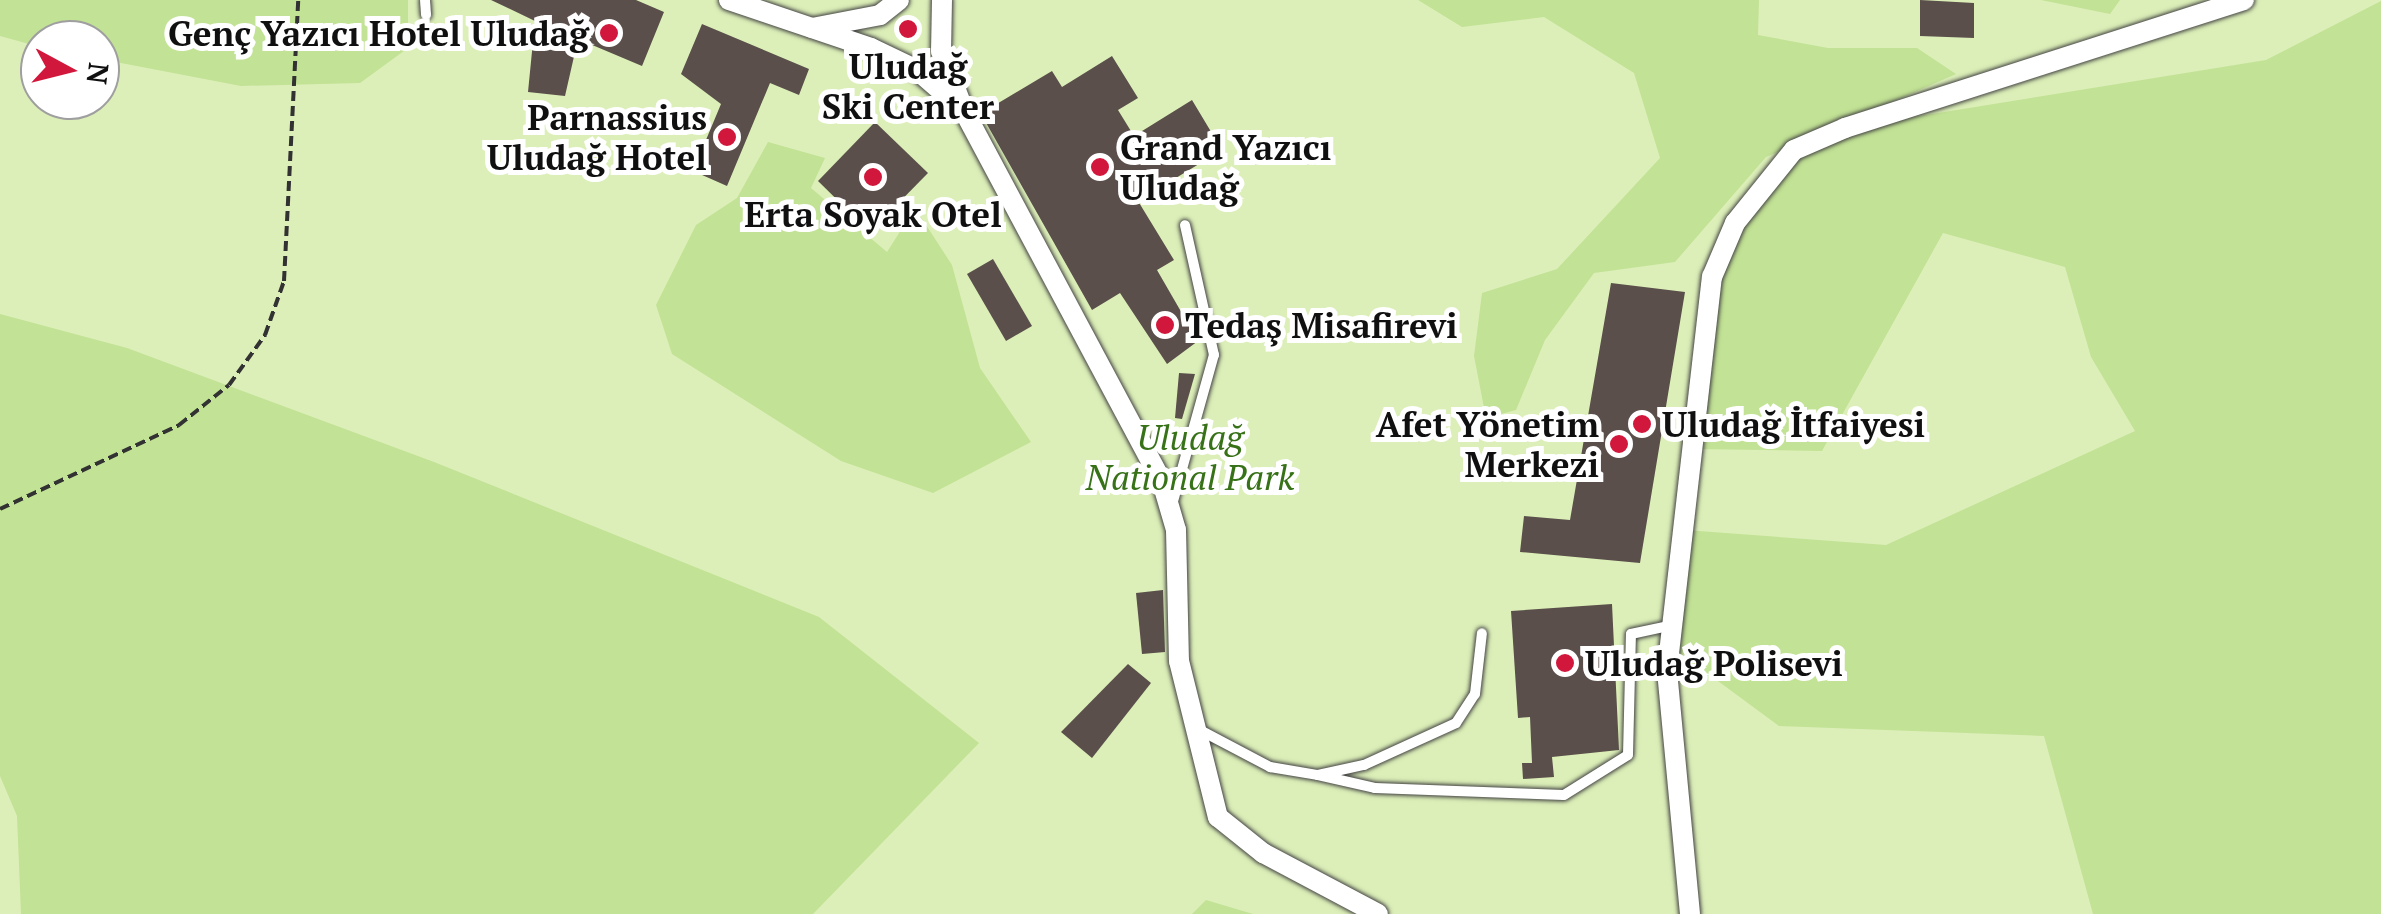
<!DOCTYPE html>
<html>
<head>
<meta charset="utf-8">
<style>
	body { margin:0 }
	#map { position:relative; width:2381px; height:914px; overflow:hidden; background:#fffbf4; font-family:"PT Serif",serif }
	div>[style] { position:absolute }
	.green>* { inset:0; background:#dcefb8 }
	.forest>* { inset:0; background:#c2e295 }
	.building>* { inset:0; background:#5a4f4b }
	.path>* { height:4px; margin-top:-2px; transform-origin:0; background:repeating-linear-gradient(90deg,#323232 0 10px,transparent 0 15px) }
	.roads { filter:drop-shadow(0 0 2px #434343) drop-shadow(0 0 2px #434343) }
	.lane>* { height:10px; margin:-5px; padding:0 5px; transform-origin:5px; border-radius:5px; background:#fff }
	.street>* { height:20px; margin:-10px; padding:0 10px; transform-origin:10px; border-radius:10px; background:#fff }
	.dots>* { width:28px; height:28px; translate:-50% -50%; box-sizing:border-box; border:5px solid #fff; border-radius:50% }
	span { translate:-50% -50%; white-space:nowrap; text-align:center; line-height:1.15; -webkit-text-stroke:10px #fff; paint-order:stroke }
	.poi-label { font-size:35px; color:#101010; font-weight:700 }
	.right { translate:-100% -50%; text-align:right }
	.left { translate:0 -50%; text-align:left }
	.park-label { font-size:35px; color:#377118; font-style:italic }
	.north { position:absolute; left:20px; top:20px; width:100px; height:100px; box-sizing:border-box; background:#fff; border:2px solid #9f9f9f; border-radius:50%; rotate:97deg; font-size:28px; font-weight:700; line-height:40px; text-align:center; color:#101010 }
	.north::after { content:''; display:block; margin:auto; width:35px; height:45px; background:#d1173b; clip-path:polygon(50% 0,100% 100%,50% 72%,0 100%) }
</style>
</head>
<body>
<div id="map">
	<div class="green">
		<i style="clip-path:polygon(evenodd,0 0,2381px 0,2381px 914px,0 914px,0 0,40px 40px,100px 40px,100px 100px,40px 100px,40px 40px)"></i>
	</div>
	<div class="forest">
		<i style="clip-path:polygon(0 0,408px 0,408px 48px,360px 83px,241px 86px,100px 59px,100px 40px,40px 40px,40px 47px,0 36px)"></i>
		<i style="clip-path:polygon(1418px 0,1759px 0,1758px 35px,1828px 48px,1917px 48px,1956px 74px,1766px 157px,1675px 262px,1594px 273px,1545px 340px,1516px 410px,1486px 418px,1474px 356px,1482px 293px,1557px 269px,1660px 158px,1634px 73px,1544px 17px,1462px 27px)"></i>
		<i style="clip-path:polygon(2041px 0,2120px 0,2110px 14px)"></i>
		<i style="clip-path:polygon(2381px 1px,2381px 914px,2093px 914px,2044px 736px,1779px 726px,1669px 645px,1685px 530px,1886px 545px,2135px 431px,2091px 357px,2065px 267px,1943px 233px,1822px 451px,1695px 449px,1712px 277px,1768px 179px,1845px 128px,2266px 60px)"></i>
		<i style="clip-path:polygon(768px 142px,825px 158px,811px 188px,887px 252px,915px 208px,952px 265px,980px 368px,1031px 442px,933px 493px,841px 461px,672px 354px,656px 305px,696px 225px,737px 198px)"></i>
		<i style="clip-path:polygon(0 314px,127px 348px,434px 462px,819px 617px,979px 743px,813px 914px,21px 914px,17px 816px,0 776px)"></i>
		<i style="clip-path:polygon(1206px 900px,1253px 914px,1192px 914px)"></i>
	</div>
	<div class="building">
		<i style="clip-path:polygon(491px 0,636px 0,664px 12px,642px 66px,578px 39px,565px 96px,528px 92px,535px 21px)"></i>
		<i style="clip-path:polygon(1920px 0,1974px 3px,1974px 38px,1920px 36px)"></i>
		<i style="clip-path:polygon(702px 24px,809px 69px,799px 95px,770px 83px,727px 186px,693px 171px,721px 104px,681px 74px)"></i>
		<i style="clip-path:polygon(1112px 56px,1138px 98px,1118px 110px,1134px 136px,1192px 100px,1222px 150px,1138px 201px,1174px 260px,1157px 270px,1198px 341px,1167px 364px,1120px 293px,1092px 310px,976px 105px,990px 97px,995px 105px,1052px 71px,1062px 87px)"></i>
		<i style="clip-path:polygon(875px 122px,928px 173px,870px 232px,818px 181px)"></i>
		<i style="clip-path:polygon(993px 259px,1032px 326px,1006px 341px,967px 274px)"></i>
		<i style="clip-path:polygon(1611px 283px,1685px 292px,1640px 563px,1520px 552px,1524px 516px,1570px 520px)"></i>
		<i style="clip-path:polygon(1179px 373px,1195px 374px,1182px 419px,1175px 418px)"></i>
		<i style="clip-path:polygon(1163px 590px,1165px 652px,1142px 654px,1136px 593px)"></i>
		<i style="clip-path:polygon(1612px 604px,1619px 750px,1552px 757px,1554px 777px,1523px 779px,1522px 763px,1532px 763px,1530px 717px,1518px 718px,1511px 611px)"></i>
		<i style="clip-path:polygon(1128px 664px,1151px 683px,1092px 758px,1061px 732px)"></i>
	</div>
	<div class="path">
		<i style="left:0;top:509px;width:198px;rotate:-25.1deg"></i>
		<i style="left:179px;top:425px;width:64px;rotate:-38.7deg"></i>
		<i style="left:229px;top:385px;width:62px;rotate:-54.2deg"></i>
		<i style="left:265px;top:335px;width:57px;rotate:-70.6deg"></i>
		<i style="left:284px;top:281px;width:281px;rotate:-87.1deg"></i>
	</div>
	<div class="roads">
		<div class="lane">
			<i style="left:425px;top:0;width:15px;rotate:86deg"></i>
			<i style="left:1172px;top:505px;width:156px;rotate:-74.4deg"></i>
			<i style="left:1214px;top:355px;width:133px;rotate:-102.6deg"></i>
			<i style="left:1196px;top:728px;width:84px;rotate:27.8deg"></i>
			<i style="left:1270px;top:767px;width:49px;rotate:9.5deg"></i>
			<i style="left:1318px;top:775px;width:47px;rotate:-12.3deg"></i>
			<i style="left:1364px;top:765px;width:101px;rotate:-24.5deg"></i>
			<i style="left:1456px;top:723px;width:35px;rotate:-57deg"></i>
			<i style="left:1475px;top:694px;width:61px;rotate:-83.5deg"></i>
			<i style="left:1318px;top:775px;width:58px;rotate:12.8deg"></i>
			<i style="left:1375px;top:788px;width:189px;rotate:2.1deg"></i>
			<i style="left:1564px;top:795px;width:75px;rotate:-32deg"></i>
			<i style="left:1628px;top:755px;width:121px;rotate:-88.6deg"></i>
			<i style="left:1631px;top:634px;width:40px;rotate:-12deg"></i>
		</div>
		<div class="street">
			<i style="left:729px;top:0;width:150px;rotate:18.7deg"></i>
			<i style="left:871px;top:48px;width:51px;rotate:25.6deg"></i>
			<i style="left:917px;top:70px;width:61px;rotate:41deg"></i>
			<i style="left:942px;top:0;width:51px;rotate:91.1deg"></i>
			<i style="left:941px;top:51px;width:64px;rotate:69deg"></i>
			<i style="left:964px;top:111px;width:421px;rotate:61.9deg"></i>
			<i style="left:1162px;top:482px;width:50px;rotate:73.7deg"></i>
			<i style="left:1176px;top:530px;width:131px;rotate:88.7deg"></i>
			<i style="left:1179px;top:661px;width:161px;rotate:76deg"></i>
			<i style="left:1218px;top:817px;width:58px;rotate:38.7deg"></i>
			<i style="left:1263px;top:853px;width:130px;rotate:27.9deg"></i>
			<i style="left:812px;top:28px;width:69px;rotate:-10.8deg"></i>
			<i style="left:880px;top:15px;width:24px;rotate:-38deg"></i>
			<i style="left:1690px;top:914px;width:244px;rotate:-95.4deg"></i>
			<i style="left:1667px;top:671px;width:397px;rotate:-83.5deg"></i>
			<i style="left:1712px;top:277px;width:59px;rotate:-66.9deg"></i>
			<i style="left:1735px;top:223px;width:94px;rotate:-51.1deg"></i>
			<i style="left:1794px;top:150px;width:56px;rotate:-23.3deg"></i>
			<i style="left:1845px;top:128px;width:419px;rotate:-17.8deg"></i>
		</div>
	</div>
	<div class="dots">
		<i style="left:908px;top:29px;background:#d1173b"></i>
		<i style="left:609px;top:33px;background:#d1173b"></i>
		<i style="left:727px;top:137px;background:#d1173b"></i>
		<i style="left:1100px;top:167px;background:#d1173b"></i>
		<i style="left:873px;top:177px;background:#d1173b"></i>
		<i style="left:1165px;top:325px;background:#d1173b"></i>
		<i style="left:1642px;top:424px;background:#d1173b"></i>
		<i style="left:1619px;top:444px;background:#d1173b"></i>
		<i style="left:1565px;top:663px;background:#d1173b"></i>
	</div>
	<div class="poi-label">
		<span class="right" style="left:589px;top:33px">Genç Yazıcı Hotel Uludağ</span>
		<span style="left:908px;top:86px">Uludağ<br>Ski Center</span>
		<span class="right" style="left:707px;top:137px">Parnassius<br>Uludağ Hotel</span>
		<span class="left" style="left:1120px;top:167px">Grand Yazıcı<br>Uludağ</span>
		<span style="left:873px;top:214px">Erta Soyak Otel</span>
		<span class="left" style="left:1185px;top:325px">Tedaş Misafirevi</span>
		<span class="right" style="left:1599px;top:444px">Afet Yönetim<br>Merkezi</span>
		<span class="left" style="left:1662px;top:424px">Uludağ İtfaiyesi</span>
		<span class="left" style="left:1585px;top:663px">Uludağ Polisevi</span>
	</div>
	<div class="park-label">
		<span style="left:1190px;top:457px">Uludağ<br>National Park</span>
	</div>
	<div class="north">N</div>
</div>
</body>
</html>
